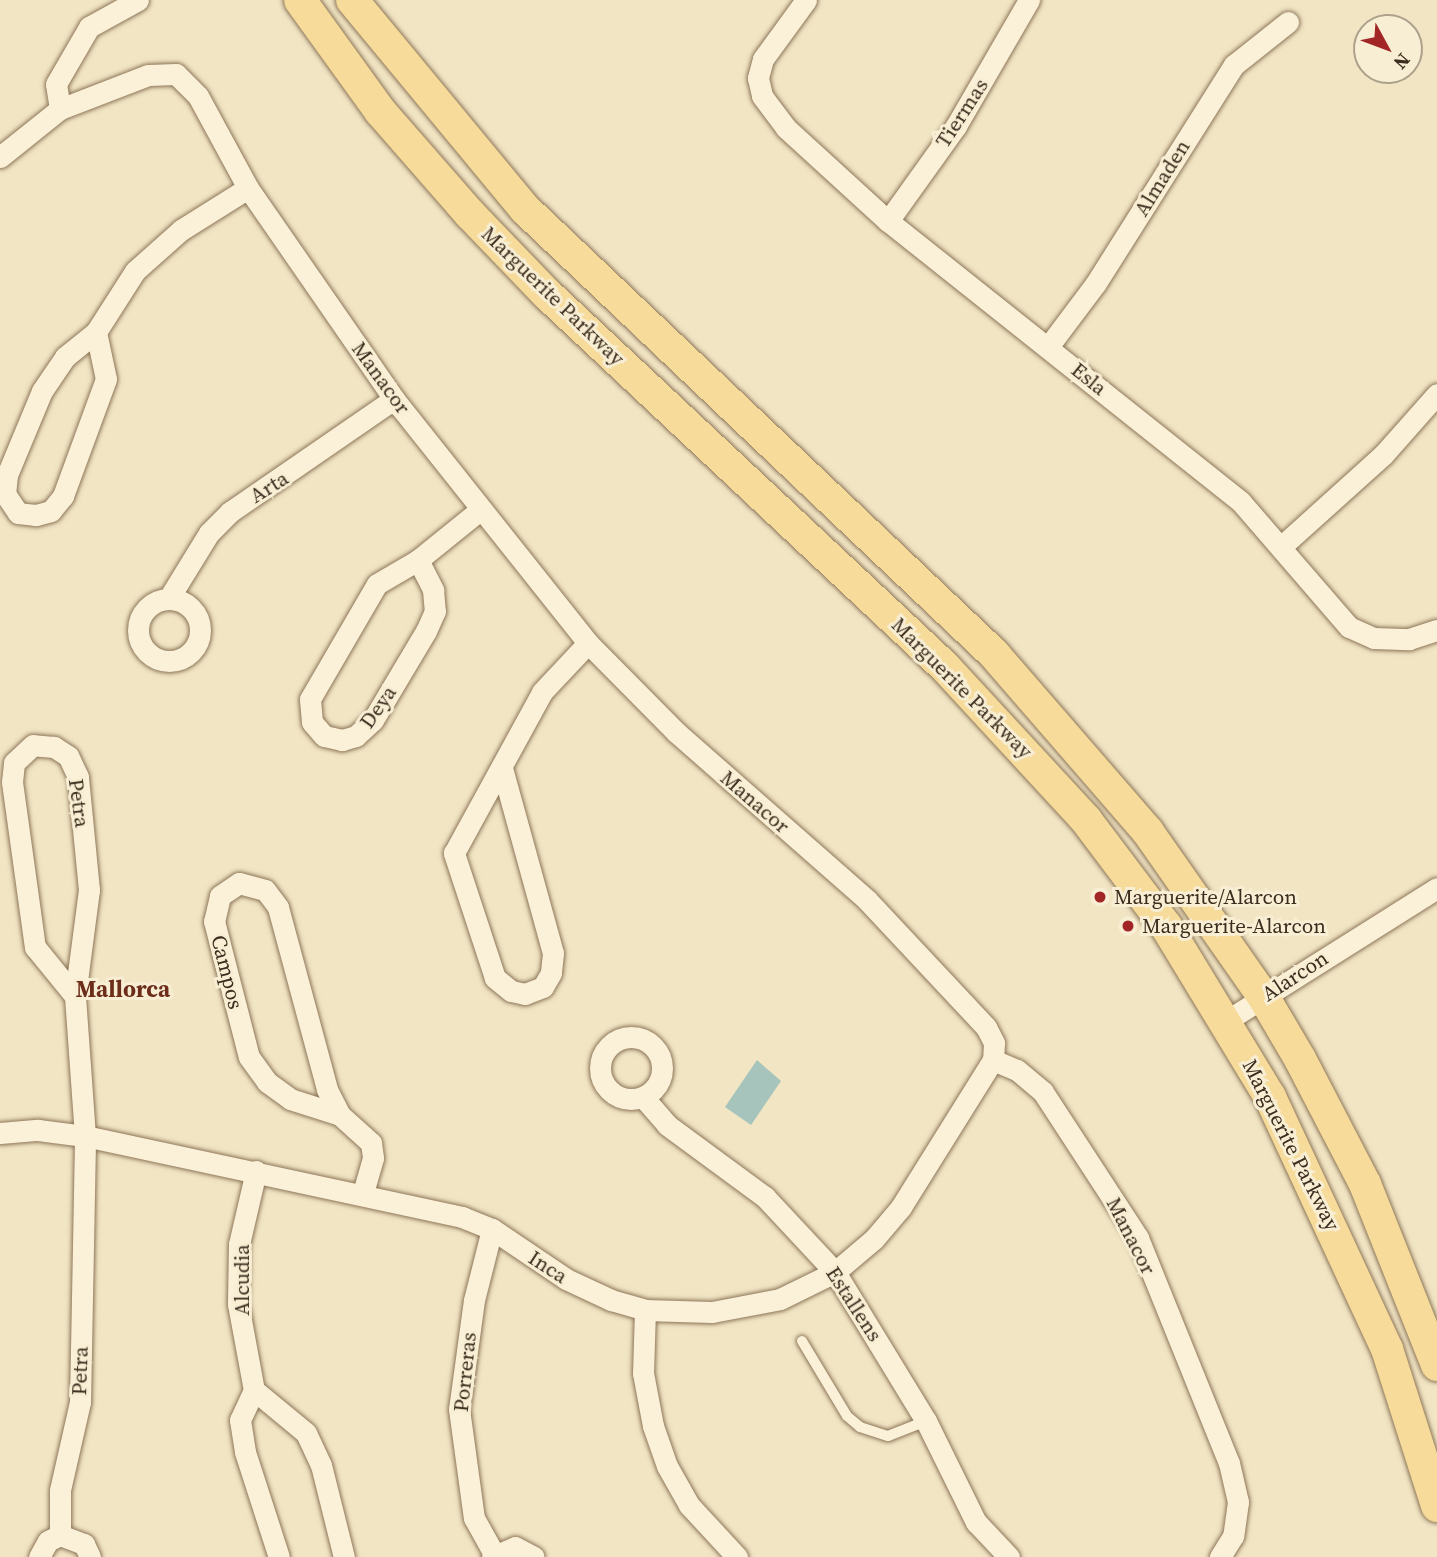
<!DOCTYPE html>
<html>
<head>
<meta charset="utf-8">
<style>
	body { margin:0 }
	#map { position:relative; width:1437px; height:1557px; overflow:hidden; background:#f1e5c4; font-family:"Source Serif 4",serif }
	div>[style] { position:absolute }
	.water>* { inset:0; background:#a6c4bc }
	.roads { filter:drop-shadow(0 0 2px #8d7659) drop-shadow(0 0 2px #8d7659) }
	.service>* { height:10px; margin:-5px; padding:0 5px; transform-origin:5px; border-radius:5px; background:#fbf1d8 }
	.minor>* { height:21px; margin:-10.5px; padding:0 10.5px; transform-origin:10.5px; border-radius:10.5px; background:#fbf1d8 }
	.minor>.ring { margin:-10.5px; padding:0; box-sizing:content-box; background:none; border:21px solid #fbf1d8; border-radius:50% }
	.primary>* { height:32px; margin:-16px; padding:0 16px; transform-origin:16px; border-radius:16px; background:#f6db9a }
	.dots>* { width:19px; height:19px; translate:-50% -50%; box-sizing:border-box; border:4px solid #f8eed4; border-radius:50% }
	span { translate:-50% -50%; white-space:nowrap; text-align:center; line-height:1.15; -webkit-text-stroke:6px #f8eed4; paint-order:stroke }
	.street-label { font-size:21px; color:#3c2d1e }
	.poi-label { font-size:21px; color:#3c2d1e }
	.left { translate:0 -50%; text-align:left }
	.neighbourhood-label { font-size:23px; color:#6c2d1a; font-weight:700 }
	.north { position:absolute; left:1353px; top:14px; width:70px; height:70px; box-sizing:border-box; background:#f8eed4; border:2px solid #ada18b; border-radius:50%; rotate:131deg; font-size:19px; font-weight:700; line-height:28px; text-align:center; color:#3c2d1e }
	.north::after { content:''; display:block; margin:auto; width:24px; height:32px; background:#a12625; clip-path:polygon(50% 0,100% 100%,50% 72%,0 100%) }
</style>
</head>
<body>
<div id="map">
	<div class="water">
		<i style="clip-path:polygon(757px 1060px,781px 1081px,751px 1125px,725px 1107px)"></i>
	</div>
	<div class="roads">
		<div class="service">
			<i style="left:802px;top:1341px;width:87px;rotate:59deg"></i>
			<i style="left:847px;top:1416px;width:17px;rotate:40deg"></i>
			<i style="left:860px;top:1427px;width:29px;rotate:18deg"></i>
			<i style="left:888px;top:1436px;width:41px;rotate:-21.5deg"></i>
		</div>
		<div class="minor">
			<i style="left:806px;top:0;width:73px;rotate:126.1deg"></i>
			<i style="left:763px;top:59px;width:20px;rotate:105deg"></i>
			<i style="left:758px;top:78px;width:18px;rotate:77deg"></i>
			<i style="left:762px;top:96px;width:40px;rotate:53deg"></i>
			<i style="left:786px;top:128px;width:138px;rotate:42.4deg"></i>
			<i style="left:888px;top:221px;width:451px;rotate:38.5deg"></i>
			<i style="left:1241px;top:502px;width:165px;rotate:49.2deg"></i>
			<i style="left:1349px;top:627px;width:27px;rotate:24deg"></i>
			<i style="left:1374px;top:638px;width:35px;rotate:2deg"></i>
			<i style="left:1409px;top:639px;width:29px;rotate:-18deg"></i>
			<i style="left:60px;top:109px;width:25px;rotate:-99deg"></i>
			<i style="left:56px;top:84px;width:66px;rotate:-59.9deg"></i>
			<i style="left:89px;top:27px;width:56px;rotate:-28.9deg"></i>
			<i style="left:0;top:157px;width:77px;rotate:-38.7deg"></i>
			<i style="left:60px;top:109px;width:94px;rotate:-21.1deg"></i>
			<i style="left:148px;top:75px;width:28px;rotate:-2deg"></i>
			<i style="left:176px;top:74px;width:31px;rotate:45deg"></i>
			<i style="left:198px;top:96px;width:105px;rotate:61.5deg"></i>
			<i style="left:248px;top:188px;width:257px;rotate:55.3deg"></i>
			<i style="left:394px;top:399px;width:312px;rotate:51.5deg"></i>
			<i style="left:588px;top:643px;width:125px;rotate:45.3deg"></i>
			<i style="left:676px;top:732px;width:254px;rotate:41.3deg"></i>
			<i style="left:867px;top:900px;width:174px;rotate:46.9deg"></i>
			<i style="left:986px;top:1027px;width:18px;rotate:63deg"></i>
			<i style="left:994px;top:1043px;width:17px;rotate:93deg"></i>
			<i style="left:993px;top:1060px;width:26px;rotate:23deg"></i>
			<i style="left:1017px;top:1070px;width:34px;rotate:40deg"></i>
			<i style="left:1043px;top:1092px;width:174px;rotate:56.9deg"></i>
			<i style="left:1138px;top:1238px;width:243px;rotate:68deg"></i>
			<i style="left:1229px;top:1463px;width:40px;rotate:77deg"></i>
			<i style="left:1238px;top:1502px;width:34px;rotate:98deg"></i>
			<i style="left:1233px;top:1536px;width:25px;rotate:122deg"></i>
			<i style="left:888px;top:221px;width:117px;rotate:-54.4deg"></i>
			<i style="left:956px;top:126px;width:146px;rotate:-59.9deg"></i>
			<i style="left:96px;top:332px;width:48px;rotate:78deg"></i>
			<i style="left:106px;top:379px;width:125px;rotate:110.2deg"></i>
			<i style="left:63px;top:496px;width:19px;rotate:129deg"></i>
			<i style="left:51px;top:511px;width:16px;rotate:165deg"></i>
			<i style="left:36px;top:515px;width:18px;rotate:-174deg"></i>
			<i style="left:18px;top:513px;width:23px;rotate:-124deg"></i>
			<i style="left:5px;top:494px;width:19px;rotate:-84deg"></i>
			<i style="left:7px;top:475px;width:91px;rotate:-67.4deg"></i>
			<i style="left:42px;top:391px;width:41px;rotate:-55.9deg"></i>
			<i style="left:65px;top:357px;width:40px;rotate:-39deg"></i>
			<i style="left:96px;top:332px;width:72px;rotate:-57.4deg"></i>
			<i style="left:135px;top:271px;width:62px;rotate:-41.7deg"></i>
			<i style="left:181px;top:230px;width:79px;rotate:-32.1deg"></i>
			<i style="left:1048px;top:347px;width:80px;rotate:-53.1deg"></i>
			<i style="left:1096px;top:283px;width:258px;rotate:-57.7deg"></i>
			<i style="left:1234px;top:65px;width:69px;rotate:-38.5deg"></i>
			<i style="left:1283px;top:545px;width:135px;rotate:-42deg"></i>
			<i style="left:1383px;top:455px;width:81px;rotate:-48.5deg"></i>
			<i style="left:418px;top:560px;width:34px;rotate:63deg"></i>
			<i style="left:433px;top:590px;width:21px;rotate:85deg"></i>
			<i style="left:435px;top:611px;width:22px;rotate:114deg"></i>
			<i style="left:426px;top:631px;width:104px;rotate:120.8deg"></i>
			<i style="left:373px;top:720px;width:23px;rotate:137deg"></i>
			<i style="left:356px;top:736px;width:15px;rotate:164deg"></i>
			<i style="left:342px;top:740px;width:18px;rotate:-167deg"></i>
			<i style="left:324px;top:736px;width:18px;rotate:-131deg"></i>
			<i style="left:312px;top:722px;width:23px;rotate:-95deg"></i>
			<i style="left:310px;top:699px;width:133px;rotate:-59.8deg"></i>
			<i style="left:377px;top:584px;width:48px;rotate:-30.3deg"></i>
			<i style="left:418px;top:560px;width:80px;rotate:-38.9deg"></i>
			<i style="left:169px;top:598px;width:76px;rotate:-58.4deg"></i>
			<i style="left:209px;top:533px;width:30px;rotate:-45deg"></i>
			<i style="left:230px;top:512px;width:199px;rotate:-34.6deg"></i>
			<i class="ring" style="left:138px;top:599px;width:41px;height:41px"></i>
			<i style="left:502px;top:768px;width:192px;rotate:74.6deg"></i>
			<i style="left:553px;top:953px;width:20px;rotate:96deg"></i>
			<i style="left:551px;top:973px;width:16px;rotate:120deg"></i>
			<i style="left:543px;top:987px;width:19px;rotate:159deg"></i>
			<i style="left:525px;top:994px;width:14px;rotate:-168deg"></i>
			<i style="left:511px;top:991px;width:21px;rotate:-141deg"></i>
			<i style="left:495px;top:978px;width:132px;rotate:-108.2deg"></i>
			<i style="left:454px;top:853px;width:183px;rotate:-61.3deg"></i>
			<i style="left:542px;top:692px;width:67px;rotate:-46.8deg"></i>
			<i style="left:1226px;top:1021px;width:249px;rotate:-32.2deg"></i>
			<i class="ring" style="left:600px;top:1037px;width:41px;height:41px"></i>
			<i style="left:643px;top:1097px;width:37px;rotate:49deg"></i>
			<i style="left:667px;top:1125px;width:122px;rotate:36.3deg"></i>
			<i style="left:765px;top:1197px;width:103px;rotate:47deg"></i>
			<i style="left:835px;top:1272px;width:175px;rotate:58.6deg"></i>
			<i style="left:926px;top:1421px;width:113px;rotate:63.7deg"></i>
			<i style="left:976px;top:1522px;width:48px;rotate:46.7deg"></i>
			<i style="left:340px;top:1115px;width:29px;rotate:-117deg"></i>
			<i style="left:327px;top:1089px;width:188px;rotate:-105.1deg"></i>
			<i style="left:278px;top:907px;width:21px;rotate:-127deg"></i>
			<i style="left:265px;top:890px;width:27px;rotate:-165deg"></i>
			<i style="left:239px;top:883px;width:23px;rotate:146deg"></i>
			<i style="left:220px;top:896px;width:26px;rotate:103deg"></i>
			<i style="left:214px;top:921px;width:140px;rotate:75.6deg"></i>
			<i style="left:249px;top:1057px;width:31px;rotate:54deg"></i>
			<i style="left:267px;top:1082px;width:29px;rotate:36deg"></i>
			<i style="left:290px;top:1099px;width:52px;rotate:17.7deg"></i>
			<i style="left:340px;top:1115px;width:42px;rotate:42.1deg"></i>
			<i style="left:371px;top:1143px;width:15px;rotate:82deg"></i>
			<i style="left:373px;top:1158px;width:37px;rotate:106deg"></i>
			<i style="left:0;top:1133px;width:38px;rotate:-5deg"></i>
			<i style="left:38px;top:1130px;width:47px;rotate:7.3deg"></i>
			<i style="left:85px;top:1136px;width:386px;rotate:12.1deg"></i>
			<i style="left:462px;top:1217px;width:32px;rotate:22deg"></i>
			<i style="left:492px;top:1229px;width:89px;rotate:34deg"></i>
			<i style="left:566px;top:1279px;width:50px;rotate:25deg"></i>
			<i style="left:611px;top:1300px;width:35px;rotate:16deg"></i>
			<i style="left:645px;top:1310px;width:67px;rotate:1.7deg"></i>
			<i style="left:712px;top:1312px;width:69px;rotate:-10.8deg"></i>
			<i style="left:780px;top:1299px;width:61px;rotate:-26.1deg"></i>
			<i style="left:835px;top:1272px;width:51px;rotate:-40.2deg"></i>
			<i style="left:874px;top:1239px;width:42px;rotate:-49.8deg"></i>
			<i style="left:901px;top:1207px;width:173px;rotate:-58deg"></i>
			<i style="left:256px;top:1171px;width:75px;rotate:103.1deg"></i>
			<i style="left:239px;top:1244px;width:60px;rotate:91deg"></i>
			<i style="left:238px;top:1304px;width:87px;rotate:79.5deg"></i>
			<i style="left:254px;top:1390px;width:33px;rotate:115deg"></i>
			<i style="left:240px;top:1420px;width:32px;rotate:81deg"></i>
			<i style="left:245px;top:1452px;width:110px;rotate:72.1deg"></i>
			<i style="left:492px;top:1229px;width:73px;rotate:104.2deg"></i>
			<i style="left:474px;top:1300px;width:110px;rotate:97.8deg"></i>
			<i style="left:459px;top:1409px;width:110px;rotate:82.2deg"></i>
			<i style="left:474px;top:1518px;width:41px;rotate:60.9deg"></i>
			<i style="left:645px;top:1310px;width:63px;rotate:91.8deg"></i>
			<i style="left:643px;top:1373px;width:54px;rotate:79.3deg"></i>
			<i style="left:653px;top:1426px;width:42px;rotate:70.7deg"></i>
			<i style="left:667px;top:1466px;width:45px;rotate:60.6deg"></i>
			<i style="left:689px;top:1505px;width:71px;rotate:47.3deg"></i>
			<i style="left:254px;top:1390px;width:67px;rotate:39.6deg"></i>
			<i style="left:306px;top:1433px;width:35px;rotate:65deg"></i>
			<i style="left:321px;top:1465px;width:95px;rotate:76deg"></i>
			<i style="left:60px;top:1535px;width:45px;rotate:-90deg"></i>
			<i style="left:60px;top:1490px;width:90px;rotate:-77.2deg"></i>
			<i style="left:80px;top:1402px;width:266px;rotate:-88.9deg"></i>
			<i style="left:85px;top:1136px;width:140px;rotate:-94.1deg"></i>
			<i style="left:75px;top:996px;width:107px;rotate:-82.5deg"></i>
			<i style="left:89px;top:890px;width:114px;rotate:-95.6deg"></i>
			<i style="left:78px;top:777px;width:23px;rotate:-115deg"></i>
			<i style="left:68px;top:756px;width:17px;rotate:-147deg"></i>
			<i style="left:54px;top:747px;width:21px;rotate:-175deg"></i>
			<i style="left:33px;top:745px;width:26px;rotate:137deg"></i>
			<i style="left:14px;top:763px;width:19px;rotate:96deg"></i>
			<i style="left:12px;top:782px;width:167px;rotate:82.1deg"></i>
			<i style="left:35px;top:947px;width:63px;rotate:50.8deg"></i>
			<i style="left:39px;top:1557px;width:18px;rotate:-61deg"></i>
			<i style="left:48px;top:1541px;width:13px;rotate:-27deg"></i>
			<i style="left:60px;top:1535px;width:26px;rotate:21deg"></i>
			<i style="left:84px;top:1544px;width:14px;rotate:65deg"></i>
			<i style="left:492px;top:1557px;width:25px;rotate:-23deg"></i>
			<i style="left:515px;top:1547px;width:21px;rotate:28deg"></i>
		</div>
		<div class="primary">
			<i style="left:300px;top:0;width:137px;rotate:54.2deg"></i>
			<i style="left:380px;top:111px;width:137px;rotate:48.9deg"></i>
			<i style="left:470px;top:214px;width:110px;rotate:46.1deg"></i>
			<i style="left:546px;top:293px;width:547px;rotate:43.15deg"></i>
			<i style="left:945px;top:667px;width:208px;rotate:47.3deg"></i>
			<i style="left:1086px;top:820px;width:133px;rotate:53deg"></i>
			<i style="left:1166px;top:926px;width:200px;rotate:58.7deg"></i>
			<i style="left:1270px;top:1097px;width:278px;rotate:65.1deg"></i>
			<i style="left:1387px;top:1349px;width:165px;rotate:72.3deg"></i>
			<i style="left:352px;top:0;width:271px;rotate:50.4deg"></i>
			<i style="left:525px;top:209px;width:647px;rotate:43.5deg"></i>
			<i style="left:994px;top:654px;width:235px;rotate:49.1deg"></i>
			<i style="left:1148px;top:832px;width:200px;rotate:55deg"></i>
			<i style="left:1263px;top:996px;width:73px;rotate:59.6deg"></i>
			<i style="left:1300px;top:1059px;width:141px;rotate:62.5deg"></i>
			<i style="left:1365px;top:1184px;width:195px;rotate:68.3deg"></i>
		</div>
	</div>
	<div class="dots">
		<i style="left:1100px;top:897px;background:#a12625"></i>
		<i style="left:1128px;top:926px;background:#a12625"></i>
	</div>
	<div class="street-label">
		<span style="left:962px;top:113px;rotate:-57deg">Tiermas</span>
		<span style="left:1162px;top:178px;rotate:-58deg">Almaden</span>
		<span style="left:553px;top:296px;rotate:44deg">Marguerite Parkway</span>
		<span style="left:381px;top:378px;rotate:54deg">Manacor</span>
		<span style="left:1089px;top:379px;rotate:39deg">Esla</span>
		<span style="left:269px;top:487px;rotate:-32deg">Arta</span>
		<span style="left:962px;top:688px;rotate:45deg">Marguerite Parkway</span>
		<span style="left:378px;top:707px;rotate:-55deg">Deya</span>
		<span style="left:755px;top:802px;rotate:41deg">Manacor</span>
		<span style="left:79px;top:803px;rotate:82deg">Petra</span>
		<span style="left:227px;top:972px;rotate:76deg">Campos</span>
		<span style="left:1295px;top:976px;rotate:-33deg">Alarcon</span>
		<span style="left:1291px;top:1145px;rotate:63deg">Marguerite Parkway</span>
		<span style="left:1131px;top:1236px;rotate:63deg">Manacor</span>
		<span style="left:548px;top:1267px;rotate:33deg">Inca</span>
		<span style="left:242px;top:1280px;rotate:-90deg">Alcudia</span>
		<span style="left:854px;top:1304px;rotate:57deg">Estallens</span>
		<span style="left:80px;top:1371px;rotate:-88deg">Petra</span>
		<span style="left:465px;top:1372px;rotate:-84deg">Porreras</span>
	</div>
	<div class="poi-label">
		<span class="left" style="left:1114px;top:897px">Marguerite/Alarcon</span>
		<span class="left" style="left:1142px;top:926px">Marguerite-Alarcon</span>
	</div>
	<div class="neighbourhood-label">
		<span style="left:123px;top:989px">Mallorca</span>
	</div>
	<div class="north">N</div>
</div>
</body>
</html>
